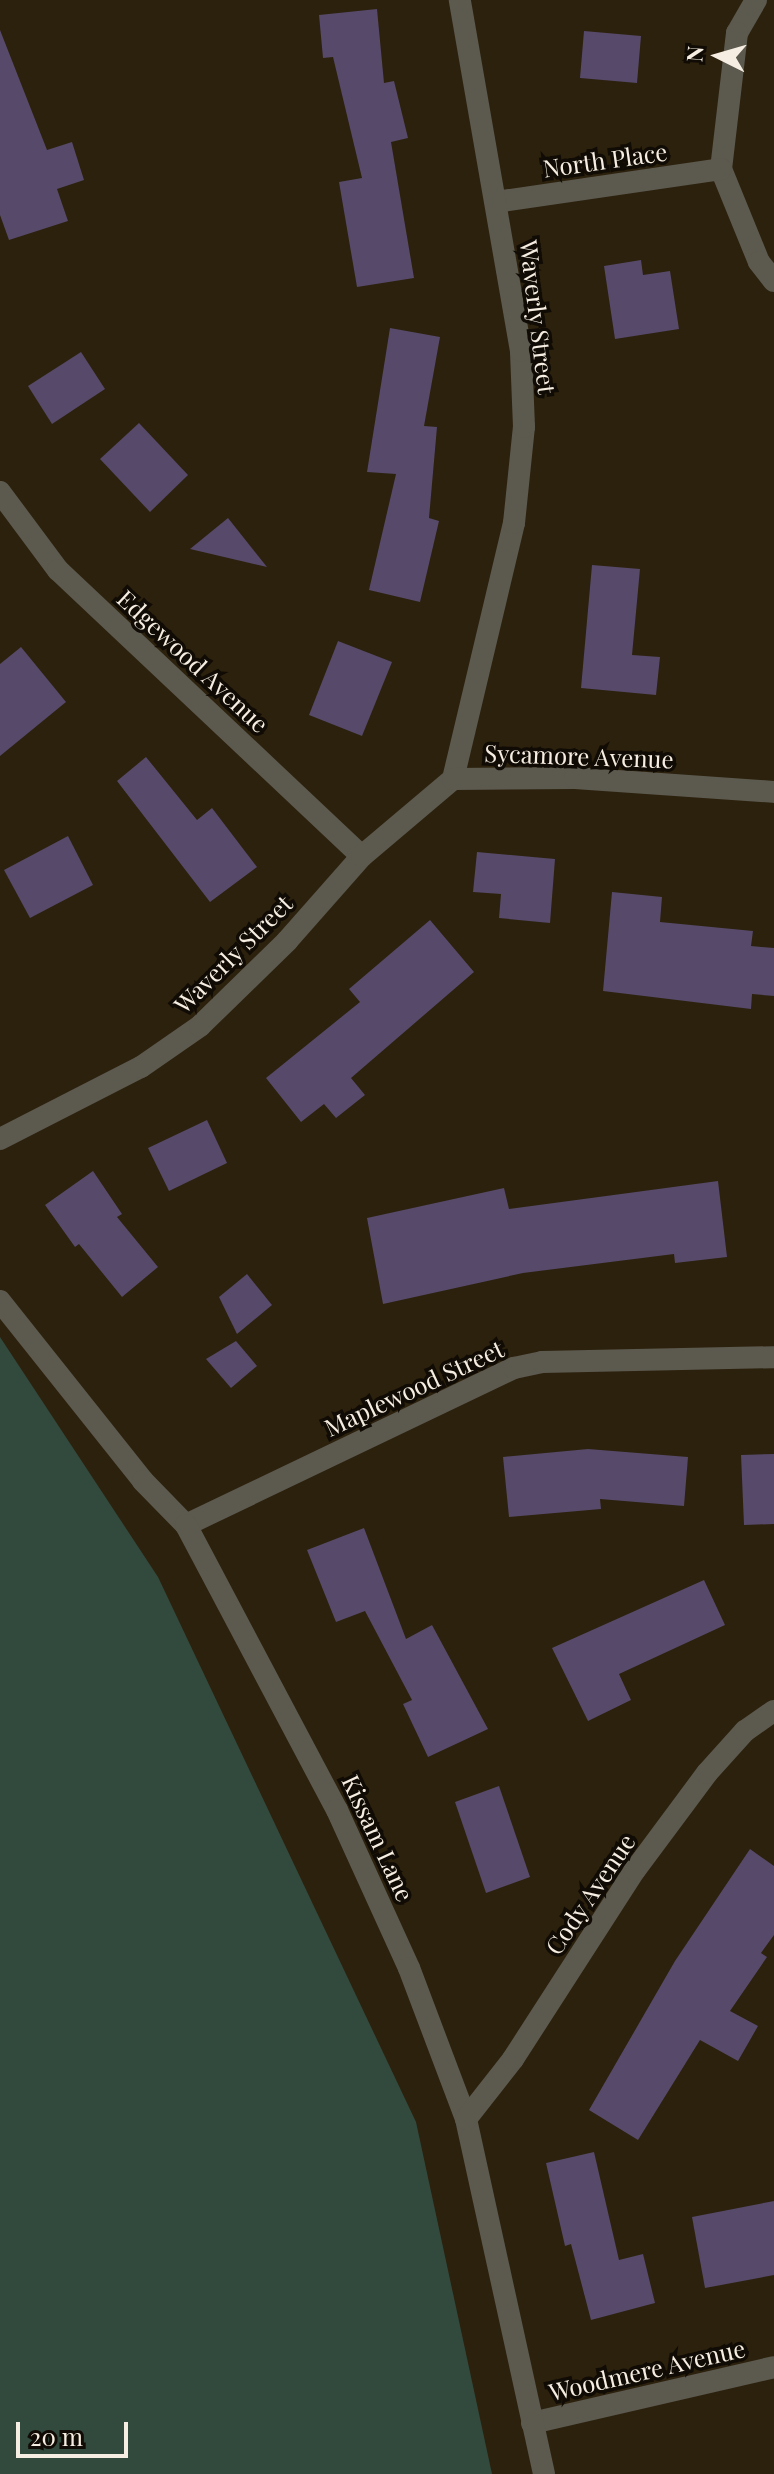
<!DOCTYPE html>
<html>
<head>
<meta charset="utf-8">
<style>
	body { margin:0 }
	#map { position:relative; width:774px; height:2474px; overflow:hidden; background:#2c210d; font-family:"Playfair Display",serif }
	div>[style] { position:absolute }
	.green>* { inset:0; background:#32493e }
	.building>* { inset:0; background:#564969 }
	.minor>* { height:22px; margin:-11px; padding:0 11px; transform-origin:11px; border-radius:11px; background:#5c594f }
	.tertiary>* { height:22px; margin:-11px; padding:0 11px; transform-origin:11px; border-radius:11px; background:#5c594f }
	span { translate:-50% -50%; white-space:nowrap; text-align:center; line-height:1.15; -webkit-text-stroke:7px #100b04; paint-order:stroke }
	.street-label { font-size:24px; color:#f6eee2 }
	.north { position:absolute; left:678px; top:16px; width:80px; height:80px; -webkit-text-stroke:6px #100b04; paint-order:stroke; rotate:275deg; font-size:22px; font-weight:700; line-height:32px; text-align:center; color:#f6eee2 }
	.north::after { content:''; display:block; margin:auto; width:28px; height:36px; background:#f6eee2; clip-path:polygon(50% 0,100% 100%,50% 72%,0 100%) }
	.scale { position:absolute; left:16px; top:2422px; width:112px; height:36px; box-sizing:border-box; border:4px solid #f6eee2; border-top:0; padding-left:10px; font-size:24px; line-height:28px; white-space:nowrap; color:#f6eee2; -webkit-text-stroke:6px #100b04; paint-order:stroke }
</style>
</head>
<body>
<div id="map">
	<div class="green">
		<i style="clip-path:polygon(0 1337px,158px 1577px,416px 2122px,492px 2474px,0 2474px)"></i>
	</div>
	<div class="building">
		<i style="clip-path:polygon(377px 9px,384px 83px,394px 81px,408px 138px,391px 142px,414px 278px,357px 287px,339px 182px,362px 178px,333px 57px,323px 58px,319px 15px)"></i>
		<i style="clip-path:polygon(0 30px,47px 150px,72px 142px,84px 180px,57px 189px,68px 221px,9px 240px,0 215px)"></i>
		<i style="clip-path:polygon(584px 31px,641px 36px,637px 83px,580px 78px)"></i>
		<i style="clip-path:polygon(641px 260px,643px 275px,670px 271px,679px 329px,615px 339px,604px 266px)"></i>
		<i style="clip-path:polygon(390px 328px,440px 337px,424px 426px,437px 427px,429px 518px,439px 521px,420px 602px,369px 590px,396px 474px,367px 472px)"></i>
		<i style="clip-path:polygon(81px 352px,105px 389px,52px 424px,28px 386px)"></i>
		<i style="clip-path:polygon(139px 423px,188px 475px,150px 512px,100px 459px)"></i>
		<i style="clip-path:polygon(228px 518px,267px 567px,190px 549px)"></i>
		<i style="clip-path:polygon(592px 565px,640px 569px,632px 655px,660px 657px,656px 695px,581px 688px)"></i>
		<i style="clip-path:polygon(338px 641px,392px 662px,362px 736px,309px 715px)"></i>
		<i style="clip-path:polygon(21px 647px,66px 702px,0 756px,0 664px)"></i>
		<i style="clip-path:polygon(146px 757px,197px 820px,212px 808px,257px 867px,210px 902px,117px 781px)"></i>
		<i style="clip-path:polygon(68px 836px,93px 885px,30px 918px,4px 870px)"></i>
		<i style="clip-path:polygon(477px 852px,555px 859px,550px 923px,499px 918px,501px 894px,473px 892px)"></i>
		<i style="clip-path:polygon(612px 892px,662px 897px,660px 922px,753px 931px,751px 946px,774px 948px,774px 996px,752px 994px,751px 1009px,603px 991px)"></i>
		<i style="clip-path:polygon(430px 920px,474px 972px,351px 1078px,365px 1095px,336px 1118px,324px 1104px,301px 1122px,266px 1078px,360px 1002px,349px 989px)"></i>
		<i style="clip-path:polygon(207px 1120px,227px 1163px,169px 1191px,148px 1148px)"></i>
		<i style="clip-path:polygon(93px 1171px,122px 1214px,117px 1217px,158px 1267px,122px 1297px,79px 1244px,75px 1247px,45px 1205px)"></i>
		<i style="clip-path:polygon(718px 1181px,727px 1257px,675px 1263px,674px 1254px,523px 1273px,383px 1304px,367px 1218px,504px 1188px,509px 1209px)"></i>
		<i style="clip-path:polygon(247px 1274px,272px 1305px,237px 1334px,219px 1297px)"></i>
		<i style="clip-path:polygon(236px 1341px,257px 1366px,231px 1388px,206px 1359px)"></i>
		<i style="clip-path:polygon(588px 1449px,688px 1457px,684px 1506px,600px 1499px,601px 1509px,509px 1517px,503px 1457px)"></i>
		<i style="clip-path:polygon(774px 1454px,774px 1524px,744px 1525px,741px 1455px)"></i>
		<i style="clip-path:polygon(364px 1528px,406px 1639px,432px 1625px,488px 1729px,428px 1757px,403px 1704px,412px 1700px,365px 1611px,336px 1622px,307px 1550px)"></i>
		<i style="clip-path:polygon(704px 1580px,725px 1625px,619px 1674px,631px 1700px,588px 1721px,552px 1648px)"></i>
		<i style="clip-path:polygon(499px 1786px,530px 1877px,486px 1893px,455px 1802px)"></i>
		<i style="clip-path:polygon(750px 1849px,774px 1866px,774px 1935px,761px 1953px,767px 1957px,730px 2011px,758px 2026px,738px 2061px,700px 2040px,638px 2140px,589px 2110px,675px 1961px)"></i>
		<i style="clip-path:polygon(594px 2152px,619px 2260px,643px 2254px,655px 2303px,591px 2320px,571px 2244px,565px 2246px,546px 2163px)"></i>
		<i style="clip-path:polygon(774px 2201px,774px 2275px,705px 2288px,692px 2217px)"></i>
	</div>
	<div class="minor">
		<i style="left:756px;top:0;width:38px;rotate:120deg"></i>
		<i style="left:737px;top:33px;width:137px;rotate:96.7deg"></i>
		<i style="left:721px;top:169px;width:100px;rotate:67.8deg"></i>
		<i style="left:759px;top:262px;width:24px;rotate:52deg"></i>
		<i style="left:496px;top:202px;width:227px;rotate:-8.3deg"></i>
		<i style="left:0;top:492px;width:97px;rotate:53.4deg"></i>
		<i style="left:58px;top:570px;width:417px;rotate:43.3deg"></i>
		<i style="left:453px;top:779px;width:263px;rotate:-76.6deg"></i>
		<i style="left:514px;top:523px;width:97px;rotate:-84.1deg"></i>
		<i style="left:524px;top:427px;width:76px;rotate:-92.3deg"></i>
		<i style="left:521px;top:351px;width:356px;rotate:-99.9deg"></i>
		<i style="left:0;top:1139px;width:158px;rotate:-27.1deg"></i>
		<i style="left:141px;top:1067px;width:72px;rotate:-34.8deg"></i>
		<i style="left:200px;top:1026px;width:122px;rotate:-44.3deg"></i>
		<i style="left:287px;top:941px;width:113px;rotate:-48.6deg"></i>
		<i style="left:362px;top:856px;width:119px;rotate:-40.2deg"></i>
		<i style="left:453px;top:779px;width:122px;rotate:-0.5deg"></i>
		<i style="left:575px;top:778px;width:199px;rotate:4deg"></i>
		<i style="left:186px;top:1525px;width:364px;rotate:-25.6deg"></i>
		<i style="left:514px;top:1368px;width:29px;rotate:-12deg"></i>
		<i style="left:542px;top:1362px;width:232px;rotate:-1.2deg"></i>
		<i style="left:532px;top:2423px;width:248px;rotate:-13deg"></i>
	</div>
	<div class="tertiary">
		<i style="left:0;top:1301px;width:230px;rotate:51.5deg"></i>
		<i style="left:143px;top:1481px;width:62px;rotate:45.7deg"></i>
		<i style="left:186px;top:1525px;width:323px;rotate:62.1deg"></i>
		<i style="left:337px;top:1810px;width:174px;rotate:65.5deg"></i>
		<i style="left:409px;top:1968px;width:161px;rotate:69.3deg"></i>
		<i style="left:466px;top:2119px;width:363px;rotate:77.6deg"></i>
		<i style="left:466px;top:2119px;width:76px;rotate:-51.9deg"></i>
		<i style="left:513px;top:2059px;width:225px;rotate:-57.2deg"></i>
		<i style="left:635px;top:1870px;width:121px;rotate:-53.4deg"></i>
		<i style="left:707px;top:1773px;width:57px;rotate:-47.9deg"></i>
		<i style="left:745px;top:1731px;width:35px;rotate:-35deg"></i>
	</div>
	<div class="street-label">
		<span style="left:605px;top:160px;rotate:-8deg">North Place</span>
		<span style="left:538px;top:317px;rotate:83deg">Waverly Street</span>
		<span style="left:193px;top:661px;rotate:43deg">Edgewood Avenue</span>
		<span style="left:579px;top:756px;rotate:2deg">Sycamore Avenue</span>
		<span style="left:233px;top:954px;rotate:-45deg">Waverly Street</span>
		<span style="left:414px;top:1388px;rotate:-25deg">Maplewood Street</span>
		<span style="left:378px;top:1838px;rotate:65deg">Kissam Lane</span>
		<span style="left:590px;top:1894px;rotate:-56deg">Cody Avenue</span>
		<span style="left:647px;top:2370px;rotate:-13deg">Woodmere Avenue</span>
	</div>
	<div class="north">N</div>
	<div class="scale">20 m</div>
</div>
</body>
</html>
